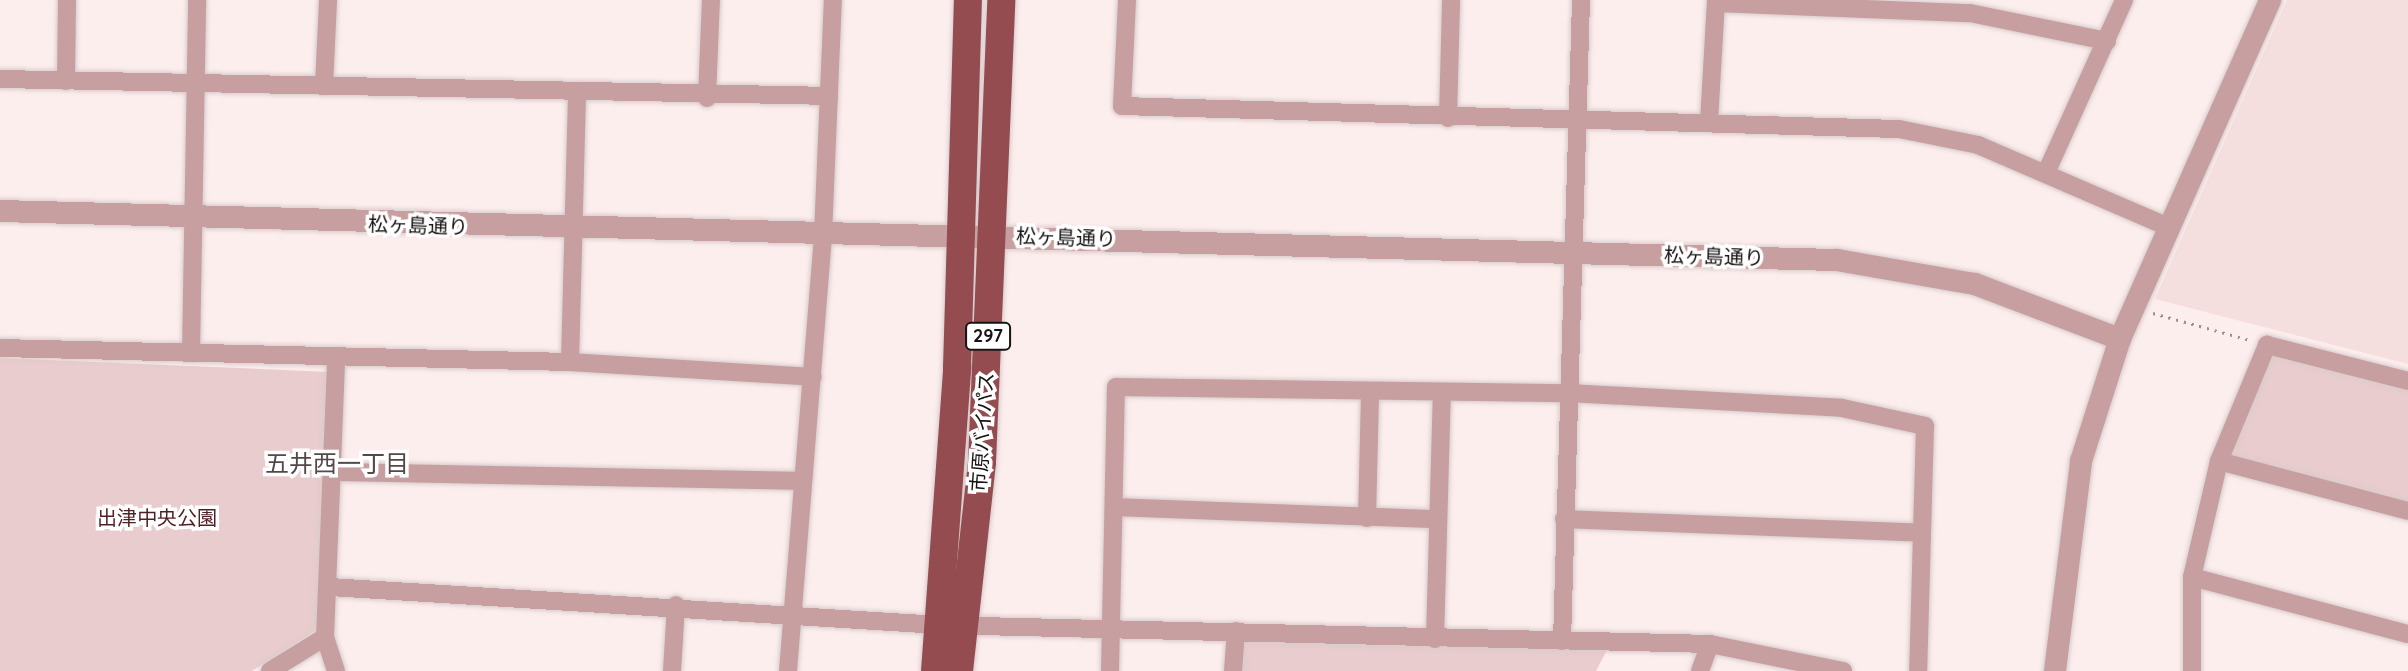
<!DOCTYPE html>
<html>
<head>
<meta charset="utf-8">
<style>
	body { margin:0 }
	#map { position:relative; width:2408px; height:671px; overflow:hidden; background:#fdeeee; font-family:Quicksand,"Noto Sans JP",sans-serif }
	div>[style] { position:absolute }
	.built>* { inset:0; background:#f5dede }
	.green>* { inset:0; background:#e9cccd }
	.path>* { height:3px; margin-top:-1.5px; transform-origin:0; background:repeating-linear-gradient(90deg,#9a8f8f 0 2px,transparent 0 8px) }
	.roads { filter:drop-shadow(0 0 2px #d8cbcb) drop-shadow(0 0 2px #d8cbcb) }
	.minor>* { height:18px; margin:-9px; padding:0 9px; transform-origin:9px; border-radius:9px; background:#c79fa0 }
	.tertiary>* { height:22px; margin:-11px; padding:0 11px; transform-origin:11px; border-radius:11px; background:#c79fa0 }
	.trunk>* { height:28px; margin:-14px; padding:0 14px; transform-origin:14px; border-radius:14px; background:#944c50 }
	span { translate:-50% -50%; white-space:nowrap; text-align:center; line-height:1.15; -webkit-text-stroke:7px #fff; paint-order:stroke }
	.shield-label span { padding:2px 6px; background:#fff; border:2px solid; border-radius:6px; -webkit-text-stroke-width:0 }
	.shield-label { font-size:18px; color:#181313; font-weight:700 }
	.street-label { font-size:20px; color:#181313 }
	.park-label { font-size:20px; color:#501f23 }
	.quarter-label { font-size:24px; color:#544848 }
</style>
</head>
<body>
<div id="map">
	<div class="built">
		<i style="clip-path:polygon(2287px 0,2408px 0,2408px 364px,2155px 299px)"></i>
	</div>
	<div class="green">
		<i style="clip-path:polygon(2267px 345px,2408px 381px,2408px 511px,2219px 461px)"></i>
		<i style="clip-path:polygon(0 358px,330px 372px,318px 629px,252px 671px,0 671px)"></i>
		<i style="clip-path:polygon(1236px 631px,1611px 642px,1596px 671px,1233px 671px)"></i>
	</div>
	<div class="path">
		<i style="left:2153px;top:313px;width:101px;rotate:15.6deg"></i>
	</div>
	<div class="roads">
		<div class="minor">
			<i style="left:1127px;top:0;width:106px;rotate:92.7deg"></i>
			<i style="left:1122px;top:106px;width:777px;rotate:1.7deg"></i>
			<i style="left:1899px;top:129px;width:81px;rotate:11.4deg"></i>
			<i style="left:1978px;top:145px;width:207px;rotate:23.3deg"></i>
			<i style="left:1716px;top:3px;width:254px;rotate:2.3deg"></i>
			<i style="left:1970px;top:13px;width:140px;rotate:11.6deg"></i>
			<i style="left:0;top:79px;width:829px;rotate:1.17deg"></i>
			<i style="left:66px;top:81px;width:81px;rotate:-89.3deg"></i>
			<i style="left:324px;top:86px;width:86px;rotate:-87.3deg"></i>
			<i style="left:707px;top:98px;width:98px;rotate:-87.7deg"></i>
			<i style="left:1448px;top:118px;width:118px;rotate:-88.5deg"></i>
			<i style="left:1709px;top:122px;width:122px;rotate:-86.7deg"></i>
			<i style="left:2046px;top:173px;width:190px;rotate:-65.7deg"></i>
			<i style="left:0;top:348px;width:570px;rotate:1.41deg"></i>
			<i style="left:570px;top:362px;width:243px;rotate:3.5deg"></i>
			<i style="left:191px;top:353px;width:353px;rotate:-89deg"></i>
			<i style="left:570px;top:362px;width:269px;rotate:-88.5deg"></i>
			<i style="left:2219px;top:461px;width:196px;rotate:14.8deg"></i>
			<i style="left:334px;top:472px;width:465px;rotate:1.1deg"></i>
			<i style="left:1116px;top:507px;width:319px;rotate:2.2deg"></i>
			<i style="left:1367px;top:518px;width:123px;rotate:-88.6deg"></i>
			<i style="left:1564px;top:519px;width:357px;rotate:2.2deg"></i>
			<i style="left:2192px;top:577px;width:223px;rotate:14.8deg"></i>
			<i style="left:330px;top:587px;width:610px;rotate:3.57deg"></i>
			<i style="left:939px;top:625px;width:771px;rotate:1.41deg"></i>
			<i style="left:1710px;top:644px;width:136px;rotate:11.5deg"></i>
			<i style="left:1435px;top:639px;width:246px;rotate:-88.4deg"></i>
			<i style="left:1562px;top:641px;width:641px;rotate:-88.3deg"></i>
			<i style="left:270px;top:671px;width:65px;rotate:-31.7deg"></i>
			<i style="left:336px;top:671px;width:36px;rotate:-108deg"></i>
			<i style="left:325px;top:637px;width:278px;rotate:-87.7deg"></i>
			<i style="left:672px;top:671px;width:66px;rotate:-86.5deg"></i>
			<i style="left:788px;top:671px;width:437px;rotate:-85.4deg"></i>
			<i style="left:823px;top:235px;width:235px;rotate:-87.6deg"></i>
			<i style="left:1110px;top:671px;width:284px;rotate:-88.8deg"></i>
			<i style="left:1116px;top:387px;width:452px;rotate:0.8deg"></i>
			<i style="left:1568px;top:393px;width:274px;rotate:3.1deg"></i>
			<i style="left:1842px;top:408px;width:85px;rotate:12.2deg"></i>
			<i style="left:1925px;top:426px;width:245px;rotate:91.6deg"></i>
			<i style="left:1233px;top:671px;width:40px;rotate:-85.7deg"></i>
			<i style="left:1700px;top:671px;width:29px;rotate:-70deg"></i>
			<i style="left:2192px;top:671px;width:94px;rotate:-90deg"></i>
			<i style="left:2192px;top:577px;width:119px;rotate:-76.9deg"></i>
			<i style="left:2219px;top:461px;width:126px;rotate:-67.5deg"></i>
			<i style="left:2267px;top:345px;width:146px;rotate:14.3deg"></i>
		</div>
		<div class="tertiary">
			<i style="left:0;top:211px;width:1838px;rotate:1.53deg"></i>
			<i style="left:1837px;top:260px;width:140px;rotate:9.9deg"></i>
			<i style="left:1975px;top:284px;width:155px;rotate:20.8deg"></i>
			<i style="left:2055px;top:671px;width:212px;rotate:-82.9deg"></i>
			<i style="left:2081px;top:461px;width:128px;rotate:-72.3deg"></i>
			<i style="left:2120px;top:339px;width:371px;rotate:-66.1deg"></i>
		</div>
		<div class="trunk">
			<i style="left:935px;top:671px;width:304px;rotate:-85.8deg"></i>
			<i style="left:957px;top:368px;width:368px;rotate:-88.3deg"></i>
			<i style="left:959px;top:671px;width:210px;rotate:-83.7deg"></i>
			<i style="left:982px;top:462px;width:462px;rotate:-87.6deg"></i>
		</div>
	</div>
	<div class="shield-label">
		<span style="left:988px;top:336px">297</span>
	</div>
	<div class="street-label">
		<span style="left:418px;top:225px;rotate:2deg">松ヶ島通り</span>
		<span style="left:1066px;top:237px;rotate:2deg">松ヶ島通り</span>
		<span style="left:1714px;top:256px;rotate:2deg">松ヶ島通り</span>
		<span style="left:982px;top:432px;rotate:-86deg">市原バイパス</span>
	</div>
	<div class="park-label">
		<span style="left:157px;top:517px">出津中央公園</span>
	</div>
	<div class="quarter-label">
		<span style="left:337px;top:464px">五井西一丁目</span>
	</div>
</div>
</body>
</html>
